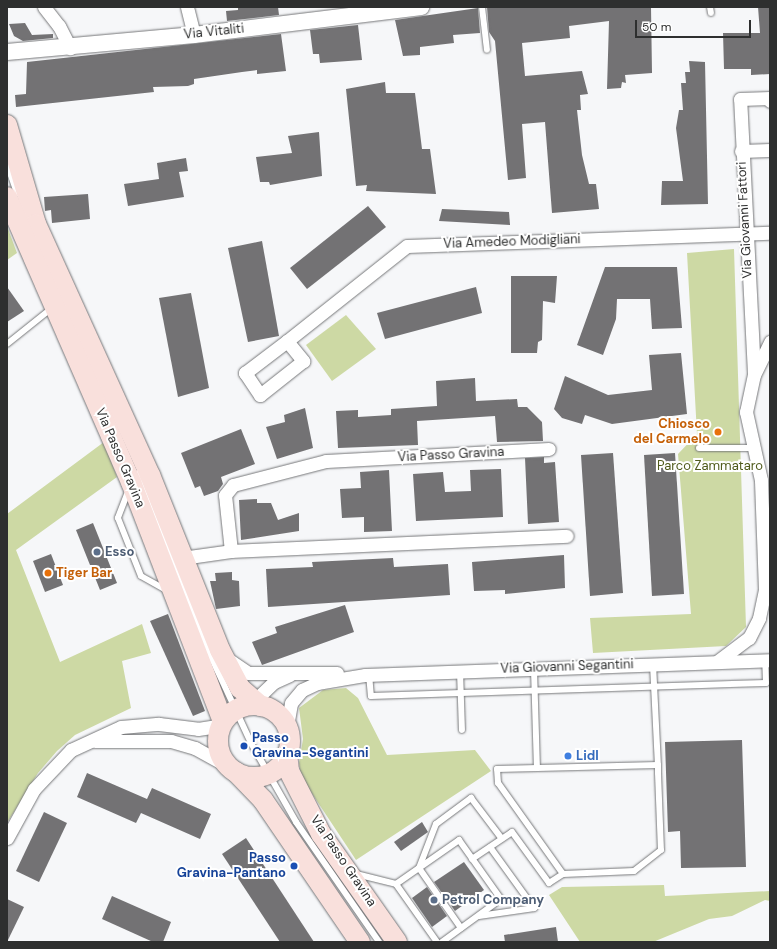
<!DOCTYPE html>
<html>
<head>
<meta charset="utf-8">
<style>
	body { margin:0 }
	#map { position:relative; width:777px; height:949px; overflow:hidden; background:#f6f7f9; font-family:"DM Sans",sans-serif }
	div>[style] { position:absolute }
	.green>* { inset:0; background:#cdd9a4 }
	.building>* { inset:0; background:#737274 }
	.roads { filter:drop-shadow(0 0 1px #767779) drop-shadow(0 0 1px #767779) }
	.service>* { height:6px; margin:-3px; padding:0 3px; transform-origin:3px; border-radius:3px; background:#fff }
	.minor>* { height:13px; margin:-6.5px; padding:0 6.5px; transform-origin:6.5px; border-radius:6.5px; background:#fff }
	.tertiary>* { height:16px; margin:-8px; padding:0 8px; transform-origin:8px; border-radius:8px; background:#fff }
	.primary>* { height:20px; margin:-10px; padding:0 10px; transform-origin:10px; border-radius:10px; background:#f9e0dc }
	.primary>.ring { margin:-10px; padding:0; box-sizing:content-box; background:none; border:20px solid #f9e0dc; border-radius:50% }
	.dots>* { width:11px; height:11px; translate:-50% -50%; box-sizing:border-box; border:2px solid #fff; border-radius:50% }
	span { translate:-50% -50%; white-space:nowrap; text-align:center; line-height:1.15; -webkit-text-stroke:4px #fff; paint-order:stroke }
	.street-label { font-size:13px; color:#2e2f2f }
	.food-label { font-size:13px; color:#c56008; font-weight:700 }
	.right { translate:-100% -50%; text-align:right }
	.left { translate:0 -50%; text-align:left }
	.park-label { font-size:13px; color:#505b1c }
	.service-label { font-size:13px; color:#4e5e75; font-weight:700 }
	.transit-label { font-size:13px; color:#164399; font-weight:700 }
	.shop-label { font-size:13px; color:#366cbe; font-weight:700 }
	.frame { position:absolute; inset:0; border:8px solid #2e2f2f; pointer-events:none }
	.scale { position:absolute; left:635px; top:20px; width:116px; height:18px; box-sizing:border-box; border:2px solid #2e2f2f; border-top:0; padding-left:5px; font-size:12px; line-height:14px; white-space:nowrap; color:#2e2f2f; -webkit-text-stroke:3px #fff; paint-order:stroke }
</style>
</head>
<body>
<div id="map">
	<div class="green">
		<i style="clip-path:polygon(7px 226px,17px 253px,7px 260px)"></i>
		<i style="clip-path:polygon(734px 249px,746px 627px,726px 646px,593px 653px,590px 618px,691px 614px,678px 454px,697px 434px,687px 253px)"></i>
		<i style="clip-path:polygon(346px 315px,376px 349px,332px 381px,306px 345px)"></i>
		<i style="clip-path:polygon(104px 442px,117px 477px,16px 550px,60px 662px,142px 624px,151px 653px,122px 661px,131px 708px,75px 735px,57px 751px,38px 773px,7px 823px,7px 514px)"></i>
		<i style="clip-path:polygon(346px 688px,358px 698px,387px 755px,475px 750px,491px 771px,356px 860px,301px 777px,299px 763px,303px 739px,299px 708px,323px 690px)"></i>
		<i style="clip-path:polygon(664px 885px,665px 896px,770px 891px,770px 901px,765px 900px,732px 916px,709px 919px,653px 942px,580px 942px,549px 895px,562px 887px)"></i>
	</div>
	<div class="building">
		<i style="clip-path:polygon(238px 7px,278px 7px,279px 15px,227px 21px,226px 11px,238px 10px)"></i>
		<i style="clip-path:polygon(487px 7px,651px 7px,652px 73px,625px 75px,626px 83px,622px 82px,621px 88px,607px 89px,609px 21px,569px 26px,570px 38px,522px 43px,525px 76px,582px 71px,588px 94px,580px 95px,581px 110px,577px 110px,582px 155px,589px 184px,596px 184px,599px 209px,552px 213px,545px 122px,522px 124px,526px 178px,508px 180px,495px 41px,489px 32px)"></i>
		<i style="clip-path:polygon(758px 7px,770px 7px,770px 74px,751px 75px,751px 69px,724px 69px,723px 33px,760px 33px)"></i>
		<i style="clip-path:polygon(478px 8px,480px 33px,453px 35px,454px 43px,420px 47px,420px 55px,403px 56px,395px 20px)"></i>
		<i style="clip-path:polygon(25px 23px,32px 35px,53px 34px,53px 38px,23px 41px,14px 36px,9px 24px)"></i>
		<i style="clip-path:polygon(358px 25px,362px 60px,320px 63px,319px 54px,313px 54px,310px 30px)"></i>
		<i style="clip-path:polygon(281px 34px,286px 71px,257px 74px,257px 70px,242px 72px,194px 79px,194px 84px,188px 86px,153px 87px,154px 92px,16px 107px,15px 95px,26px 94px,27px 62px)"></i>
		<i style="clip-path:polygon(689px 61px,705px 62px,708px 204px,661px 205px,662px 181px,683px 181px,676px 128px,679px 110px,683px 110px,681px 83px,686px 83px,685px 72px,690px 72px)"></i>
		<i style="clip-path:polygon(385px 82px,386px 93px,415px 93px,422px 149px,430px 149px,436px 194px,366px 191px,367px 185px,356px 186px,346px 89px)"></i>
		<i style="clip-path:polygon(319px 132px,322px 176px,270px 185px,269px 182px,260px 182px,256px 157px,292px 153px,288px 136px)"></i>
		<i style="clip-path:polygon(186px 158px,188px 171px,179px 172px,184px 197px,128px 206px,124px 184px,159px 179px,157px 163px)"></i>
		<i style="clip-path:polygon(88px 194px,90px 219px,52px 223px,51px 210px,45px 211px,44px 197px)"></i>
		<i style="clip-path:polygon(368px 206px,386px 227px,307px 289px,290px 268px)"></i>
		<i style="clip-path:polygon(442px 209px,509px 212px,510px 225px,439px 221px)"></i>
		<i style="clip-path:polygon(262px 241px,279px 336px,248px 342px,228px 248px)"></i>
		<i style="clip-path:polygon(605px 267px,677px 267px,682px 328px,652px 329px,650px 299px,617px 299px,616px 319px,603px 355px,577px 345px)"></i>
		<i style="clip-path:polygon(511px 276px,557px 276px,555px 303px,543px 301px,542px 340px,538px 342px,537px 353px,511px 353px)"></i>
		<i style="clip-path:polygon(7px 287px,24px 311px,7px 322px)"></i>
		<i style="clip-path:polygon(476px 287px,482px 313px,385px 339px,377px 313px)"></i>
		<i style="clip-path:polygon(191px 293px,209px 388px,178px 397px,159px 298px)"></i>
		<i style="clip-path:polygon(681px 353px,687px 414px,612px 424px,585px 415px,582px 424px,562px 418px,554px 409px,565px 376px,608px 395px,652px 390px,649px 355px)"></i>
		<i style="clip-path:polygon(475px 378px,476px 401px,517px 399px,518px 407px,527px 407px,542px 422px,543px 441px,497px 442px,495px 416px,417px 421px,418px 445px,338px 448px,336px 411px,358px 410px,358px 417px,391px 415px,391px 409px,437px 406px,436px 381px)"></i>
		<i style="clip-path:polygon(305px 408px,313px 448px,277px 459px,266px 427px,285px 422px,284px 415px)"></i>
		<i style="clip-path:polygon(241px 429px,255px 464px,221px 477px,223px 484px,218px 491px,204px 496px,200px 486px,195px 488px,181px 453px)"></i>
		<i style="clip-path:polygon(613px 453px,623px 593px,590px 596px,581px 455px)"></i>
		<i style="clip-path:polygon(675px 453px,684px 594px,652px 596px,644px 455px)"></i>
		<i style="clip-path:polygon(544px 457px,544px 463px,555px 462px,559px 522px,528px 524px,525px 458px)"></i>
		<i style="clip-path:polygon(501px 469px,503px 517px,416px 521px,413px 474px,443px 472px,445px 492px,471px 491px,470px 470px)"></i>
		<i style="clip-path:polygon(389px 470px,392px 531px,364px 532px,364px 517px,342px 518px,340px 489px,361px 488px,360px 472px)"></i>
		<i style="clip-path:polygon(257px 499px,257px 503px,271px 503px,278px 520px,299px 513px,299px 531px,241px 540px,239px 500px)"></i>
		<i style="clip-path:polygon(93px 523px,117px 583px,100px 590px,76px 530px)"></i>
		<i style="clip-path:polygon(51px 554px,63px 585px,45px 592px,33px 561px)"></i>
		<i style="clip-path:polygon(564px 555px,565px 588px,505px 594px,505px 590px,474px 591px,472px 562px)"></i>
		<i style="clip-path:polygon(393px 558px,394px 567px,448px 564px,450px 595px,268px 607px,266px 569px,313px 567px,312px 562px)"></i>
		<i style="clip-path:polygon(232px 572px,232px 580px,239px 581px,240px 606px,216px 609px,210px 581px,216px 581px,215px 573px)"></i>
		<i style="clip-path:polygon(345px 605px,354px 632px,262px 665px,252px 642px,277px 633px,275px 627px)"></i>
		<i style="clip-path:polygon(168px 614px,205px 711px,193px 716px,150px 621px)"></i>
		<i style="clip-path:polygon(742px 740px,746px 867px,681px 868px,680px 831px,668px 832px,665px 742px)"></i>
		<i style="clip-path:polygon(87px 773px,147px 799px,152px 788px,211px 814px,200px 839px,141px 813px,136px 823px,77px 797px)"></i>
		<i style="clip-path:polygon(44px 812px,67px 823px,39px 882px,16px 871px)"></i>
		<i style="clip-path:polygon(422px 822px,428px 832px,401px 851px,394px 842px)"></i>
		<i style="clip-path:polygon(246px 838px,314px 942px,280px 942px,222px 854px)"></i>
		<i style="clip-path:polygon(464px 862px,484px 890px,455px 911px,434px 882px)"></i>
		<i style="clip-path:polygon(427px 887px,447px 916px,432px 927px,412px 898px)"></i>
		<i style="clip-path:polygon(112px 896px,171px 922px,163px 942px,153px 942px,102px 919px)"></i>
		<i style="clip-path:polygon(7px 899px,24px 907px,7px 942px)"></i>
		<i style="clip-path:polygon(556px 927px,558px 942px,505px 942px,504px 935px)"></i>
	</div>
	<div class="roads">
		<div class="service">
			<i style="left:482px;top:7px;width:43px;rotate:83.4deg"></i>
			<i style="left:710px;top:7px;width:6px;rotate:81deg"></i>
			<i style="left:7px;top:164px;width:31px;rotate:71deg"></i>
			<i style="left:7px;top:344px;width:58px;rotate:-38.7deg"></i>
			<i style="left:699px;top:448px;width:54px"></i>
			<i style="left:138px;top:473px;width:202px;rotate:68.3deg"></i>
			<i style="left:213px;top:661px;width:90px;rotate:65.1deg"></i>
			<i style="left:251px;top:743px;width:91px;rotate:60.3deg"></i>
			<i style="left:296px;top:822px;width:146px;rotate:55.3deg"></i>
			<i style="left:129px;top:489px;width:31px;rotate:111deg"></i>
			<i style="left:118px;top:518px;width:62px;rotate:68.4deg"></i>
			<i style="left:141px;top:576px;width:29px;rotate:29deg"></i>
			<i style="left:653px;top:664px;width:101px;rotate:87.2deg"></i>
			<i style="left:658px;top:765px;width:8px;rotate:90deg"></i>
			<i style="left:658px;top:773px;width:77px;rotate:87.8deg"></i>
			<i style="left:661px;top:850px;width:34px;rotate:142deg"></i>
			<i style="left:634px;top:871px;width:71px;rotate:177.6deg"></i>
			<i style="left:563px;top:874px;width:112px;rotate:-125.5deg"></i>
			<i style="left:498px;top:783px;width:14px;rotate:-94deg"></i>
			<i style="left:497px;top:769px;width:161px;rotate:-1.4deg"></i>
			<i style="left:534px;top:669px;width:99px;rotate:88.3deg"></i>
			<i style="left:460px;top:671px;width:59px;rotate:88.1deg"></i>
			<i style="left:369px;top:674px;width:22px;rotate:85deg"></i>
			<i style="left:371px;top:696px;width:395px;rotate:-1.9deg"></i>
			<i style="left:766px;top:683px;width:23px;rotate:-92deg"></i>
			<i style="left:472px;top:859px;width:48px;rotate:-34deg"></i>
			<i style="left:512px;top:832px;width:63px;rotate:54deg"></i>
			<i style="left:549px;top:883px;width:17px;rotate:-33deg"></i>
			<i style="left:356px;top:874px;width:41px;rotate:14deg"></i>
			<i style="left:396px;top:884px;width:71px;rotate:54.7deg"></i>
			<i style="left:396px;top:884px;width:77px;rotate:-34.9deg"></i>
			<i style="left:459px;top:840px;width:72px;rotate:54.6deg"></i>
			<i style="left:501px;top:899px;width:73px;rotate:143.9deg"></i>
			<i style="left:479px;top:916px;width:56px;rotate:-8.3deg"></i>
			<i style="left:534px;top:908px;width:75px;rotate:-125.8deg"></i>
			<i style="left:461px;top:928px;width:73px;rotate:-125deg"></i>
			<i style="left:419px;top:868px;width:47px;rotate:-68.9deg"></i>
			<i style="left:436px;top:824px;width:44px;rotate:-36.6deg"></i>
			<i style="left:471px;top:798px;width:51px;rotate:52.9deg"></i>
		</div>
		<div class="minor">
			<i style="left:44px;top:7px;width:24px;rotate:52deg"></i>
			<i style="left:59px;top:26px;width:25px;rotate:63deg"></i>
			<i style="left:187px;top:7px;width:29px;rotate:76deg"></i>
			<i style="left:741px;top:151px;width:29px;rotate:-2deg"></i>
			<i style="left:287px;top:341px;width:26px;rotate:51deg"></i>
			<i style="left:303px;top:361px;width:55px;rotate:141.7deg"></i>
			<i style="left:260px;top:395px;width:27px;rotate:-124deg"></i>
			<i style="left:245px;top:373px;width:53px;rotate:-37.3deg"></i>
			<i style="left:287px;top:341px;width:153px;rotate:-38.4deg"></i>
			<i style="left:407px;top:246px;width:363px;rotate:-2.1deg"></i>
			<i style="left:754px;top:373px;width:274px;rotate:-92.9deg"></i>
			<i style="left:740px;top:99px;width:30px;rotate:-2deg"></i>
			<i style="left:770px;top:98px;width:3px;rotate:90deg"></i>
			<i style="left:231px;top:551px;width:56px;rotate:-96.1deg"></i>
			<i style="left:225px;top:495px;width:13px;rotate:-51deg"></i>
			<i style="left:233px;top:485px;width:96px;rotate:-14.5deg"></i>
			<i style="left:326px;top:461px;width:223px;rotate:-3.1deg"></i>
			<i style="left:182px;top:558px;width:49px;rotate:-8.1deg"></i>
			<i style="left:231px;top:551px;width:336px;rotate:-2.6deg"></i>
			<i style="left:229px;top:660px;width:23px;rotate:34deg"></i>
			<i style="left:248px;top:673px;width:89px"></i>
			<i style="left:718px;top:661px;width:39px;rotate:-37deg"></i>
			<i style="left:749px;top:638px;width:22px;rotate:-63deg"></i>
			<i style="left:759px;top:618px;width:29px;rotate:-78deg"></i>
			<i style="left:765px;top:590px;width:110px;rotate:-92.1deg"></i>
			<i style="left:761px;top:480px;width:70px;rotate:-102.4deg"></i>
			<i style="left:746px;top:412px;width:38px;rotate:-78deg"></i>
			<i style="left:754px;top:375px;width:37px;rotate:-64deg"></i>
			<i style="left:250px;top:705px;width:33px;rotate:-44deg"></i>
			<i style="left:274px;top:682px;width:17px;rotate:-24deg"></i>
			<i style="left:287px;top:726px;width:23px;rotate:-80deg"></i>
			<i style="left:291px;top:703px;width:17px;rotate:-50deg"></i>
			<i style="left:302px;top:690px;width:17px;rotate:-25deg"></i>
			<i style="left:317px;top:683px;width:49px;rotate:-9.5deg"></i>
			<i style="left:365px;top:675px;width:405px;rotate:-2.1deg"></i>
			<i style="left:95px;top:741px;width:76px"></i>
			<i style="left:171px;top:741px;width:25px;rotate:16deg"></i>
			<i style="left:195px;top:748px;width:41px;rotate:29.1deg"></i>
			<i style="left:7px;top:838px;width:56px;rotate:-61.1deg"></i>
			<i style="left:34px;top:789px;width:54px;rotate:-46.5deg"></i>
			<i style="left:71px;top:750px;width:55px;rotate:-24.7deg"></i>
			<i style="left:121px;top:727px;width:38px;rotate:-5deg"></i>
			<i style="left:159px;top:724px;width:39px;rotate:7deg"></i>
			<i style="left:198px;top:729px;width:24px;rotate:-9deg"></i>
		</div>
		<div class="tertiary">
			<i style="left:7px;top:52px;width:188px;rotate:-5.2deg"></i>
			<i style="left:194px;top:35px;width:229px;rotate:-7deg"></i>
		</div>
		<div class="primary">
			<i style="left:7px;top:125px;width:103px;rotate:73.7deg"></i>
			<i style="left:36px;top:224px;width:276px;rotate:65.6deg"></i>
			<i style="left:150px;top:475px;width:188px;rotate:68.2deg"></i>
			<i style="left:220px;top:650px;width:43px;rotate:62.2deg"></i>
			<i style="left:240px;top:688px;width:28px;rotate:41deg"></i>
			<i style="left:7px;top:197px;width:311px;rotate:66.5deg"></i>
			<i style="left:131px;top:482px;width:257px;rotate:69deg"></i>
			<i class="ring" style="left:218px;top:705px;width:52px;height:52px"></i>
			<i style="left:287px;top:754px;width:17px;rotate:83deg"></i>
			<i style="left:289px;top:771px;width:71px;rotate:63.1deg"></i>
			<i style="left:321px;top:834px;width:132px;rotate:54.9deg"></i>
			<i style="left:236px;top:772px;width:39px;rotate:46deg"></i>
			<i style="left:263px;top:800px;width:172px;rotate:55.7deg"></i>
		</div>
	</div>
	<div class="dots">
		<i style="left:718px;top:432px;background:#e8710a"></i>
		<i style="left:97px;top:552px;background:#5c6f8a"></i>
		<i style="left:48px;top:573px;background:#e8710a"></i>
		<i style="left:244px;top:746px;background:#1a4fb4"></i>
		<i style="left:568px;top:756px;background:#3f7fe0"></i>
		<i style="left:294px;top:866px;background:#1a4fb4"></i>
		<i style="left:434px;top:900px;background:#5c6f8a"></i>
	</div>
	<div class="street-label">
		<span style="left:214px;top:32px;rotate:-6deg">Via Vitaliti</span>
		<span style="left:745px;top:220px;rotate:-93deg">Via Giovanni Fattori</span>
		<span style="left:512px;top:242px;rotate:-2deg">Via Amedeo Modigliani</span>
		<span style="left:451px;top:455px;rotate:-3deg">Via Passo Gravina</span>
		<span style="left:120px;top:458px;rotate:67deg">Via Passo Gravina</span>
		<span style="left:567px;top:667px;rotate:-2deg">Via Giovanni Segantini</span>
		<span style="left:343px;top:861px;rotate:56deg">Via Passo Gravina</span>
	</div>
	<div class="food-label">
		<span class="right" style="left:710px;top:432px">Chiosco<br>del Carmelo</span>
		<span class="left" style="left:56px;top:573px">Tiger Bar</span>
	</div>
	<div class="park-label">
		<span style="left:710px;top:466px">Parco Zammataro</span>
	</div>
	<div class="service-label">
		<span class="left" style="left:105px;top:552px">Esso</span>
		<span class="left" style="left:442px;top:900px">Petrol Company</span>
	</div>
	<div class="transit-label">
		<span class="left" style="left:252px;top:746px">Passo<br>Gravina-Segantini</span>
		<span class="right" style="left:286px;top:866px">Passo<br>Gravina-Pantano</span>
	</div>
	<div class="shop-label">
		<span class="left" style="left:576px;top:756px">Lidl</span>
	</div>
	<div class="frame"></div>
	<div class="scale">50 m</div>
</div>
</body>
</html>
